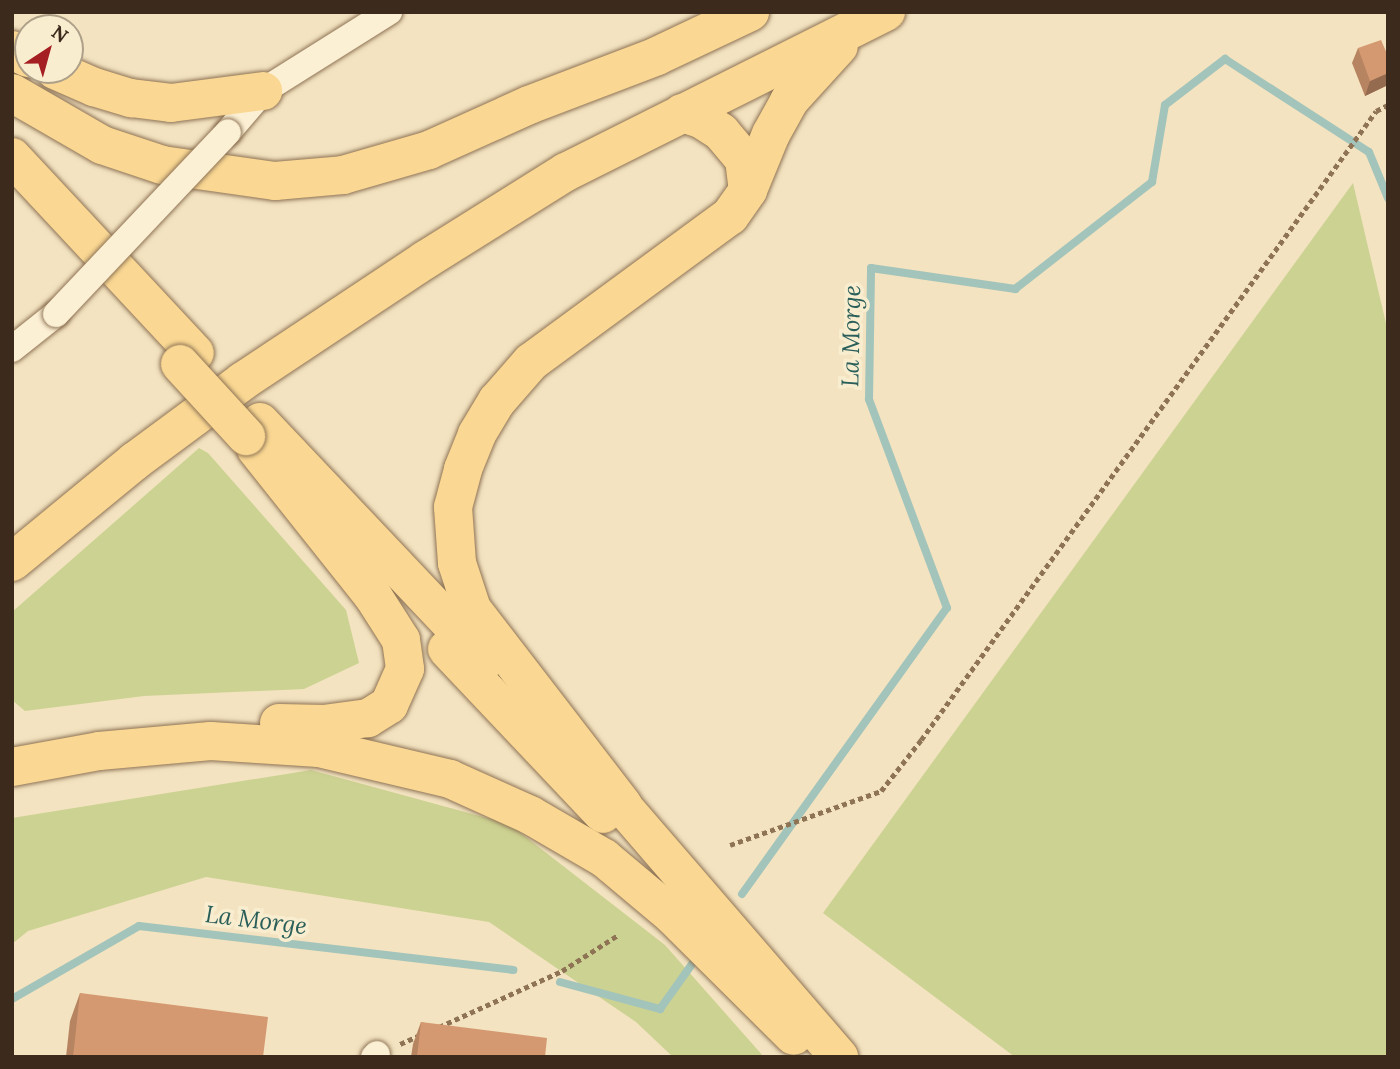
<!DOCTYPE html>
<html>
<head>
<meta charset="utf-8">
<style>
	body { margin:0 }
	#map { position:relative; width:1400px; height:1069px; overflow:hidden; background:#f3e3c0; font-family:Lora,serif }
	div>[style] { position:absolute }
	.green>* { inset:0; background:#ccd292 }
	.stream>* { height:8px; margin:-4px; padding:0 4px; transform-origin:4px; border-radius:4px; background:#a3c4ba }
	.path>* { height:4.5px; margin-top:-2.25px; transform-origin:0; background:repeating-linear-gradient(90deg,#8e7355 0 5px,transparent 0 8.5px) }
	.roads { filter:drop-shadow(0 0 2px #8e7355) drop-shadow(0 0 2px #8e7355) }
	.minor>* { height:26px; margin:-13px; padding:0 13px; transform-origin:13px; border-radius:13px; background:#fcf0d4 }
	.primary>* { height:38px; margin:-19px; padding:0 19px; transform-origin:19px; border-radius:19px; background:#fad893 }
	.bridges { filter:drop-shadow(0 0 2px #8e7355) drop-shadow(0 0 2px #8e7355) }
	.minor-bridge>* { height:26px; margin:-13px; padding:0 13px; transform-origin:13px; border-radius:13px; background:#fcf0d4 }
	.primary-bridge>* { height:38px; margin:-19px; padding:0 19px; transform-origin:19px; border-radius:19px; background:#fad893 }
	.wall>* { inset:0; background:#b78461 }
	.shaded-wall>* { inset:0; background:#956b4f }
	.building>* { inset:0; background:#d59971 }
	span { translate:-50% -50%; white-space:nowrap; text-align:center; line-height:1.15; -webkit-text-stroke:7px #f9edd0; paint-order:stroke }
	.water-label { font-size:24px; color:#295e59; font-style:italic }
	.frame { position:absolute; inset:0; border:14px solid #3c2b1c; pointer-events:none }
	.north { position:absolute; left:14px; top:14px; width:70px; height:70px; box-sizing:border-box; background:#f9edd0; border:2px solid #ad9f88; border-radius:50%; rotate:36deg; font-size:19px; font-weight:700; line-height:28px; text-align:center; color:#3c2b1c }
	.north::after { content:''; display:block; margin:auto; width:24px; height:32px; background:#a41e22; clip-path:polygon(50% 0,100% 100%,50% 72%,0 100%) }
</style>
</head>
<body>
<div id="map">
	<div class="green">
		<i style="clip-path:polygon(1353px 183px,1388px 332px,1388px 1057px,1015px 1057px,823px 913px)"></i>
		<i style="clip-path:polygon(199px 448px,208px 453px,346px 610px,359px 663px,304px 689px,144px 696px,25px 711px,12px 700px,12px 612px)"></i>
		<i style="clip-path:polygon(311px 770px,509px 824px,665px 945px,764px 1057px,673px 1057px,636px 1022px,489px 922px,206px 877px,28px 931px,12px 944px,12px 818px)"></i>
	</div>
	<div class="stream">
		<i style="left:742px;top:894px;width:352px;rotate:-54.4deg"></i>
		<i style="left:947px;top:608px;width:223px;rotate:-110.5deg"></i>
		<i style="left:869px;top:399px;width:131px;rotate:-89.1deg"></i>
		<i style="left:871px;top:268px;width:146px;rotate:8.3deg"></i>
		<i style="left:1015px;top:289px;width:174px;rotate:-38deg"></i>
		<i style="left:1152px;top:182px;width:78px;rotate:-80.4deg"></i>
		<i style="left:1165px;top:105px;width:76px;rotate:-37.5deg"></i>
		<i style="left:1225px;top:59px;width:171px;rotate:32.9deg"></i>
		<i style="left:1369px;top:152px;width:50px;rotate:67.6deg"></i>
		<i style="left:560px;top:982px;width:104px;rotate:15.1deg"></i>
		<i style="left:660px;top:1009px;width:60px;rotate:-54.5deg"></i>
		<i style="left:12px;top:999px;width:146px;rotate:-29.9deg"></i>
		<i style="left:139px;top:926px;width:377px;rotate:6.7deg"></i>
	</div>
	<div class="path">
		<i style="left:730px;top:845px;width:160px;rotate:-19.7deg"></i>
		<i style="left:881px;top:791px;width:65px;rotate:-51.9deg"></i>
		<i style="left:921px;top:740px;width:776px;rotate:-54.12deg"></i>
		<i style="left:1376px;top:111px;width:13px;rotate:-27deg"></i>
		<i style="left:439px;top:1027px;width:135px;rotate:-24.5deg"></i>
		<i style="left:562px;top:971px;width:67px;rotate:-32.7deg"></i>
		<i style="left:400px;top:1044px;width:20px;rotate:-24deg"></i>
	</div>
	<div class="roads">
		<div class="minor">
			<i style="left:228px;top:132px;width:54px;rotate:-49.5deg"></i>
			<i style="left:263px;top:91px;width:149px;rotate:-32.1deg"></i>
			<i style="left:12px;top:349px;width:56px;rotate:-38.5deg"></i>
			<i style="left:374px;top:1057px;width:4px;rotate:-45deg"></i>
		</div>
		<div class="primary">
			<i style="left:12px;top:50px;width:18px;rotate:27deg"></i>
			<i style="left:55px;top:70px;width:43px;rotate:23.6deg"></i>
			<i style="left:94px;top:87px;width:39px;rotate:17deg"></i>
			<i style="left:131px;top:98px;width:40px;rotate:7.1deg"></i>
			<i style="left:171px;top:103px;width:93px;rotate:-7.4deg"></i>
			<i style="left:12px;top:93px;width:104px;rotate:30deg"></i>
			<i style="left:102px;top:145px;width:63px;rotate:18.4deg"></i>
			<i style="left:162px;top:165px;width:114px;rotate:8.1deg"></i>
			<i style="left:275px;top:181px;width:68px;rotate:-5deg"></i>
			<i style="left:343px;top:175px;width:90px;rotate:-16.2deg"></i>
			<i style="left:429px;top:150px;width:110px;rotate:-24.2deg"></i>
			<i style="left:529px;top:105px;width:137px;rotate:-20.9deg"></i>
			<i style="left:657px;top:56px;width:103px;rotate:-25.3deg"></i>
			<i style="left:682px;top:113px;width:20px;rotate:18deg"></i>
			<i style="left:701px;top:119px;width:24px;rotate:33deg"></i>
			<i style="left:721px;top:132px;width:35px;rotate:50deg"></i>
			<i style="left:744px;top:159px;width:31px;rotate:83deg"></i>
			<i style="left:12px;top:157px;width:268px;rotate:47deg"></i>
			<i style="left:260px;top:422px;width:328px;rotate:46.6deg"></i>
			<i style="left:256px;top:449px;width:188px;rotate:51.5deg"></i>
			<i style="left:373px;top:596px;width:52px;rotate:57.5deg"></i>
			<i style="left:401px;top:640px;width:29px;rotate:82deg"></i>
			<i style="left:405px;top:669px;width:39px;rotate:114deg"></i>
			<i style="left:389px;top:705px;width:25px;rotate:148deg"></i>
			<i style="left:368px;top:718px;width:43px;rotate:172.1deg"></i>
			<i style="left:325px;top:724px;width:46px;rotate:-178.8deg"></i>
			<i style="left:12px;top:562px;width:159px;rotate:-39.4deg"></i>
			<i style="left:135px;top:461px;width:134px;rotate:-36.5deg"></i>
			<i style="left:243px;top:381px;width:219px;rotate:-33.6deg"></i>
			<i style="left:425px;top:260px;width:166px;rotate:-32deg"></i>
			<i style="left:566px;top:172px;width:358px;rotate:-26.6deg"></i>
			<i style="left:447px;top:649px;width:227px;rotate:46.6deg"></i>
			<i style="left:12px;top:767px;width:88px;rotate:-10.4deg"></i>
			<i style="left:99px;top:751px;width:112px;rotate:-5.1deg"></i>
			<i style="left:211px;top:741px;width:108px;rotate:3.7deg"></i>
			<i style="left:319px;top:748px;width:135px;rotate:13.3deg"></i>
			<i style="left:450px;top:779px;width:88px;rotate:24.2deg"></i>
			<i style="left:530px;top:815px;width:86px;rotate:30.2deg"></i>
			<i style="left:604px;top:858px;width:90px;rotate:40deg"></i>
			<i style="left:673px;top:916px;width:170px;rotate:44.8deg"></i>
			<i style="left:606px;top:787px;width:357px;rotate:49.2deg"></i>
			<i style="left:623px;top:805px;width:247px;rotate:-127.6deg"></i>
			<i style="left:472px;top:609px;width:48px;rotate:-108.1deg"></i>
			<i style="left:457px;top:563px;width:56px;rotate:-94.1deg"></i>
			<i style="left:453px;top:507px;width:39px;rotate:-75deg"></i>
			<i style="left:463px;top:469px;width:38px;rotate:-68deg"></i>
			<i style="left:477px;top:434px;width:39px;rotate:-59deg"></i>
			<i style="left:497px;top:401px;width:52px;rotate:-48.9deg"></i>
			<i style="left:531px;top:362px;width:247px;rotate:-36.3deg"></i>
			<i style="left:730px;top:216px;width:32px;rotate:-55deg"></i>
			<i style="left:748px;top:190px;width:61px;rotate:-67.7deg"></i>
			<i style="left:771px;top:134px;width:38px;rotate:-61deg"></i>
			<i style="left:789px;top:101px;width:74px;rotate:-47.7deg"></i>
		</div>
	</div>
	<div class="bridges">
		<div class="minor-bridge">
			<i style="left:56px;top:314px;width:250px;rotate:-46.6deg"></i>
		</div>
		<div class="primary-bridge">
			<i style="left:180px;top:364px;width:98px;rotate:47.5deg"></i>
		</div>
	</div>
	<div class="wall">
		<i style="clip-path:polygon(1358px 48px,1388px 56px,1388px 85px,1365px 96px,1352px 63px)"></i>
		<i style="clip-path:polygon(80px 993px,263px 1057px,66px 1057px,70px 1021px)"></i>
		<i style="clip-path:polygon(421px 1022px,545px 1057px,411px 1057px,413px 1044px)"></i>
	</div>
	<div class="shaded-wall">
		<i style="clip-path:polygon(1388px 73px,1388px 85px,1365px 96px,1370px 81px)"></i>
	</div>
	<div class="building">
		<i style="clip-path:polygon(1381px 40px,1388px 56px,1388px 73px,1370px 81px,1358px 48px)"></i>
		<i style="clip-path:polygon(80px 993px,268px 1017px,263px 1057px,73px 1057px)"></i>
		<i style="clip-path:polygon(421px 1022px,547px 1038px,545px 1057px,417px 1057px)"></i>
	</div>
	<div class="water-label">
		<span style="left:851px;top:336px;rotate:-89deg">La Morge</span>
		<span style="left:256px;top:920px;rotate:7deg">La Morge</span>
	</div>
	<div class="frame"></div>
	<div class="north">N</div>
</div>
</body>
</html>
